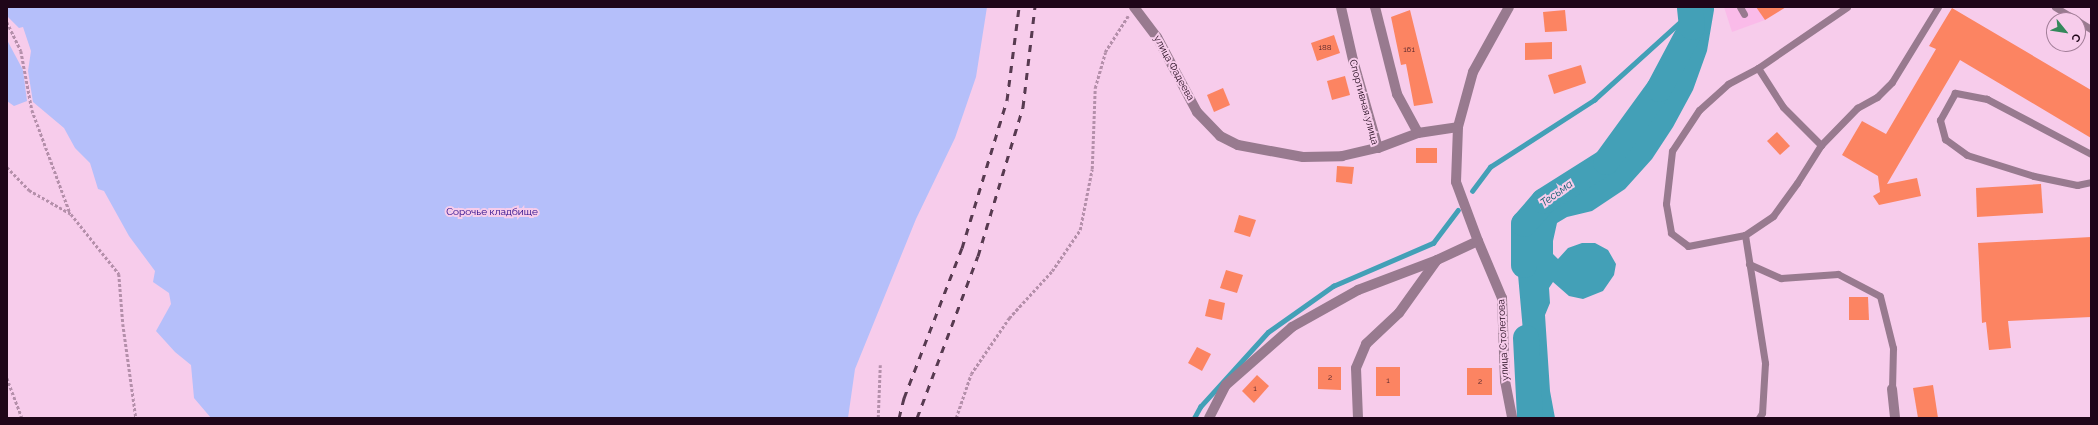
<!DOCTYPE html>
<html>
<head>
<meta charset="utf-8">
<style>
	body { margin:0 }
	#map { position:relative; width:2098px; height:425px; overflow:hidden; background:#f7cceb; font-family:Raleway,sans-serif }
	div>[style] { position:absolute }
	.built>* { inset:0; background:#fabbe9 }
	.green>* { inset:0; background:#b5bffa }
	.water>* { inset:0; background:#43a0b7 }
	.stream>* { height:4.5px; margin:-2.25px; padding:0 2.25px; transform-origin:2.25px; border-radius:2.25px; background:#43a0b7 }
	.river>* { height:26px; margin:-13px; padding:0 13px; transform-origin:13px; border-radius:13px; background:#43a0b7 }
	.building>* { inset:0; background:#fc8462 }
	.path>* { height:2.5px; margin-top:-1.25px; transform-origin:0; background:repeating-linear-gradient(90deg,#b48faa 0 3px,transparent 0 5px) }
	.service>* { height:7px; margin:-3.5px; padding:0 3.5px; transform-origin:3.5px; border-radius:3.5px; background:#987a8f }
	.minor>* { height:10px; margin:-5px; padding:0 5px; transform-origin:5px; border-radius:5px; background:#987a8f }
	.rail>* { height:3px; margin-top:-1.5px; transform-origin:0; background:repeating-linear-gradient(90deg,#573a50 0 7px,transparent 0 14px) }
	span { translate:-50% -50%; white-space:nowrap; text-align:center; line-height:1.15; -webkit-text-stroke:4px #f7cceb; paint-order:stroke }
	.number-label { font-size:8px; color:#56262b }
	.number-label span { -webkit-text-stroke-width:0 }
	.street-label { font-size:10px; color:#1f0619 }
	.park-label { font-size:10px; color:#220084 }
	.water-label { font-size:11px; color:#0c5b6c; font-style:italic }
	.frame { position:absolute; inset:0; border:8px solid #1f0619; pointer-events:none }
	.north { position:absolute; left:2046px; top:12px; width:40px; height:40px; box-sizing:border-box; background:#f7cceb; border:1px solid #a17d97; border-radius:50%; rotate:120deg; font-size:11px; font-weight:700; line-height:16px; text-align:center; color:#1f0619 }
	.north::after { content:''; display:block; margin:auto; width:14px; height:18px; background:#34885b; clip-path:polygon(50% 0,100% 100%,50% 72%,0 100%) }
</style>
</head>
<body>
<div id="map">
	<div class="built">
		<i style="clip-path:polygon(1724px 7px,1786px 7px,1765px 20px,1732px 32px)"></i>
	</div>
	<div class="green">
		<i style="clip-path:polygon(7px 7px,987px 7px,976px 77px,955px 138px,916px 219px,855px 369px,848px 418px,211px 418px,194px 398px,191px 365px,175px 352px,156px 331px,171px 304px,169px 293px,153px 282px,155px 271px,129px 236px,104px 191px,98px 189px,90px 163px,75px 148px,64px 128px,33px 102px,28px 71px,31px 51px,23px 27px,19px 28px,8px 17px)"></i>
		<i style="clip-path:polygon(7px 40px,23px 70px,27px 101px,14px 106px,7px 101px)"></i>
	</div>
	<div class="water">
		<i style="clip-path:polygon(1692px 7px,1714px 7px,1714px 10px,1707px 51px,1693px 90px,1673px 127px,1652px 159px,1625px 189px,1592px 211px,1567px 217px,1557px 223px,1553px 241px,1553px 254px,1558px 259px,1568px 248px,1582px 243px,1595px 243px,1608px 250px,1616px 264px,1614px 275px,1603px 291px,1583px 299px,1569px 296px,1553px 282px,1549px 288px,1550px 303px,1545px 315px,1550px 391px,1555px 418px,1535px 418px,1526px 365px,1516px 252px,1521px 232px,1540px 208px,1581px 191px,1612px 167px,1667px 91px,1682px 51px)"></i>
	</div>
	<div class="stream">
		<i style="left:1472px;top:191px;width:30px;rotate:-53deg"></i>
		<i style="left:1490px;top:167px;width:124px;rotate:-32.8deg"></i>
		<i style="left:1594px;top:100px;width:130px;rotate:-42.2deg"></i>
		<i style="left:1194px;top:418px;width:13px;rotate:-61deg"></i>
		<i style="left:1200px;top:407px;width:101px;rotate:-47.8deg"></i>
		<i style="left:1268px;top:332px;width:80px;rotate:-35.3deg"></i>
		<i style="left:1333px;top:286px;width:109px;rotate:-23.3deg"></i>
		<i style="left:1433px;top:243px;width:41px;rotate:-52.9deg"></i>
	</div>
	<div class="river">
		<i style="left:1524px;top:265px;width:41px;rotate:-90deg"></i>
		<i style="left:1524px;top:224px;width:30px;rotate:-49deg"></i>
		<i style="left:1544px;top:201px;width:73px;rotate:-32.2deg"></i>
		<i style="left:1606px;top:162px;width:90px;rotate:-54deg"></i>
		<i style="left:1659px;top:89px;width:70px;rotate:-62deg"></i>
		<i style="left:1692px;top:27px;width:20px;rotate:-96deg"></i>
		<i style="left:1526px;top:338px;width:80px;rotate:87.1deg"></i>
	</div>
	<div class="building">
		<i style="clip-path:polygon(1756px 7px,1786px 7px,1765px 20px)"></i>
		<i style="clip-path:polygon(1952px 8px,2091px 90px,2091px 138px,1960px 60px,1887px 184px,1917px 178px,1921px 196px,1879px 205px,1873px 196px,1880px 192px,1878px 176px,1842px 155px,1862px 121px,1886px 134px,1936px 49px,1929px 46px)"></i>
		<i style="clip-path:polygon(1410px 10px,1433px 103px,1414px 106px,1406px 64px,1401px 65px,1391px 17px)"></i>
		<i style="clip-path:polygon(1565px 10px,1567px 31px,1545px 32px,1543px 12px)"></i>
		<i style="clip-path:polygon(1334px 35px,1340px 53px,1317px 61px,1311px 43px)"></i>
		<i style="clip-path:polygon(1552px 42px,1552px 59px,1525px 60px,1525px 43px)"></i>
		<i style="clip-path:polygon(1581px 65px,1586px 83px,1554px 94px,1548px 75px)"></i>
		<i style="clip-path:polygon(1345px 76px,1350px 95px,1332px 100px,1327px 81px)"></i>
		<i style="clip-path:polygon(1223px 88px,1230px 105px,1214px 112px,1207px 95px)"></i>
		<i style="clip-path:polygon(1777px 132px,1790px 146px,1780px 155px,1767px 141px)"></i>
		<i style="clip-path:polygon(1416px 148px,1437px 148px,1437px 163px,1416px 163px)"></i>
		<i style="clip-path:polygon(1337px 166px,1354px 167px,1352px 184px,1336px 182px)"></i>
		<i style="clip-path:polygon(2041px 184px,2043px 213px,1977px 217px,1976px 188px)"></i>
		<i style="clip-path:polygon(1239px 215px,1256px 220px,1250px 237px,1234px 232px)"></i>
		<i style="clip-path:polygon(2091px 237px,2091px 317px,2008px 321px,2011px 348px,1989px 350px,1986px 322px,1982px 323px,1978px 243px)"></i>
		<i style="clip-path:polygon(1226px 270px,1243px 275px,1237px 293px,1220px 288px)"></i>
		<i style="clip-path:polygon(1849px 297px,1868px 297px,1869px 320px,1849px 320px)"></i>
		<i style="clip-path:polygon(1209px 299px,1225px 303px,1222px 320px,1205px 316px)"></i>
		<i style="clip-path:polygon(1197px 347px,1211px 354px,1202px 371px,1188px 363px)"></i>
		<i style="clip-path:polygon(1318px 367px,1341px 367px,1341px 390px,1318px 389px)"></i>
		<i style="clip-path:polygon(1376px 367px,1400px 367px,1400px 396px,1376px 396px)"></i>
		<i style="clip-path:polygon(1467px 368px,1492px 368px,1492px 395px,1467px 395px)"></i>
		<i style="clip-path:polygon(1257px 375px,1269px 386px,1254px 403px,1242px 391px)"></i>
		<i style="clip-path:polygon(1933px 385px,1938px 418px,1918px 418px,1913px 388px)"></i>
	</div>
	<div class="path">
		<i style="left:7px;top:22px;width:32px;rotate:64deg"></i>
		<i style="left:21px;top:51px;width:60px;rotate:79.4deg"></i>
		<i style="left:32px;top:110px;width:110px;rotate:69.7deg"></i>
		<i style="left:7px;top:167px;width:32px;rotate:46deg"></i>
		<i style="left:29px;top:190px;width:48px;rotate:29.7deg"></i>
		<i style="left:71px;top:214px;width:77px;rotate:51.3deg"></i>
		<i style="left:119px;top:274px;width:50px;rotate:85.4deg"></i>
		<i style="left:123px;top:324px;width:95px;rotate:82.1deg"></i>
		<i style="left:7px;top:378px;width:43px;rotate:69.4deg"></i>
		<i style="left:878px;top:418px;width:53px;rotate:-87.8deg"></i>
		<i style="left:956px;top:418px;width:46px;rotate:-71.2deg"></i>
		<i style="left:971px;top:374px;width:68px;rotate:-55.8deg"></i>
		<i style="left:1009px;top:318px;width:64px;rotate:-47.5deg"></i>
		<i style="left:1052px;top:271px;width:50px;rotate:-55.7deg"></i>
		<i style="left:1080px;top:230px;width:62px;rotate:-78.9deg"></i>
		<i style="left:1092px;top:169px;width:81px;rotate:-87.9deg"></i>
		<i style="left:1095px;top:88px;width:37px;rotate:-74deg"></i>
		<i style="left:1105px;top:52px;width:43px;rotate:-57.4deg"></i>
	</div>
	<div class="service">
		<i style="left:1740px;top:7px;width:8px;rotate:60deg"></i>
		<i style="left:1847px;top:7px;width:108px;rotate:145.6deg"></i>
		<i style="left:1758px;top:68px;width:34px;rotate:152deg"></i>
		<i style="left:1728px;top:84px;width:39px;rotate:138deg"></i>
		<i style="left:1699px;top:110px;width:49px;rotate:123.4deg"></i>
		<i style="left:1672px;top:151px;width:53px;rotate:96.5deg"></i>
		<i style="left:1666px;top:204px;width:29px;rotate:80deg"></i>
		<i style="left:1671px;top:233px;width:21px;rotate:37deg"></i>
		<i style="left:1688px;top:246px;width:58px;rotate:-10.9deg"></i>
		<i style="left:1745px;top:235px;width:34px;rotate:-34deg"></i>
		<i style="left:1773px;top:216px;width:41px;rotate:-54deg"></i>
		<i style="left:1797px;top:183px;width:45px;rotate:-57.7deg"></i>
		<i style="left:1821px;top:145px;width:52px;rotate:-45.8deg"></i>
		<i style="left:1857px;top:108px;width:23px;rotate:-29deg"></i>
		<i style="left:1877px;top:97px;width:21px;rotate:-45deg"></i>
		<i style="left:1892px;top:82px;width:88px;rotate:-58.5deg"></i>
		<i style="left:2055px;top:7px;width:26px;rotate:31deg"></i>
		<i style="left:2078px;top:21px;width:15px;rotate:32deg"></i>
		<i style="left:1758px;top:68px;width:46px;rotate:57.3deg"></i>
		<i style="left:1783px;top:107px;width:54px;rotate:45deg"></i>
		<i style="left:2091px;top:154px;width:118px;rotate:-152.1deg"></i>
		<i style="left:1987px;top:99px;width:33px;rotate:-169deg"></i>
		<i style="left:1955px;top:93px;width:31px;rotate:119deg"></i>
		<i style="left:1940px;top:120px;width:20px;rotate:75deg"></i>
		<i style="left:1945px;top:139px;width:27px;rotate:36deg"></i>
		<i style="left:1967px;top:155px;width:70px;rotate:17.4deg"></i>
		<i style="left:2034px;top:176px;width:44px;rotate:11.8deg"></i>
		<i style="left:2077px;top:185px;width:14px;rotate:-12deg"></i>
		<i style="left:1745px;top:235px;width:130px;rotate:81.1deg"></i>
		<i style="left:1765px;top:363px;width:50px;rotate:93.4deg"></i>
		<i style="left:1762px;top:413px;width:6px;rotate:121deg"></i>
		<i style="left:1749px;top:264px;width:35px;rotate:24deg"></i>
		<i style="left:1781px;top:278px;width:57px;rotate:-4deg"></i>
		<i style="left:1838px;top:274px;width:47px;rotate:27.6deg"></i>
		<i style="left:1880px;top:296px;width:54px;rotate:76deg"></i>
		<i style="left:1893px;top:348px;width:41px;rotate:91.4deg"></i>
	</div>
	<div class="minor">
		<i style="left:1134px;top:7px;width:38px;rotate:53deg"></i>
		<i style="left:1157px;top:37px;width:85px;rotate:61.9deg"></i>
		<i style="left:1197px;top:112px;width:33px;rotate:46deg"></i>
		<i style="left:1220px;top:136px;width:20px;rotate:27deg"></i>
		<i style="left:1238px;top:145px;width:66px;rotate:10.5deg"></i>
		<i style="left:1303px;top:157px;width:39px;rotate:-1deg"></i>
		<i style="left:1342px;top:156px;width:37px;rotate:-13deg"></i>
		<i style="left:1378px;top:148px;width:91px;rotate:-105.9deg"></i>
		<i style="left:1353px;top:60px;width:54px;rotate:-102.8deg"></i>
		<i style="left:1375px;top:7px;width:90px;rotate:75.8deg"></i>
		<i style="left:1397px;top:94px;width:44px;rotate:61.7deg"></i>
		<i style="left:1509px;top:7px;width:74px;rotate:119deg"></i>
		<i style="left:1473px;top:72px;width:57px;rotate:105.3deg"></i>
		<i style="left:1458px;top:127px;width:55px;rotate:92.1deg"></i>
		<i style="left:1456px;top:182px;width:63px;rotate:69.6deg"></i>
		<i style="left:1478px;top:241px;width:62px;rotate:67.2deg"></i>
		<i style="left:1502px;top:298px;width:83px;rotate:87.9deg"></i>
		<i style="left:1505px;top:381px;width:38px;rotate:79deg"></i>
		<i style="left:1378px;top:148px;width:43px;rotate:-20.6deg"></i>
		<i style="left:1418px;top:133px;width:40px;rotate:-8.5deg"></i>
		<i style="left:1892px;top:389px;width:29px;rotate:84deg"></i>
		<i style="left:1209px;top:418px;width:37px;rotate:-63deg"></i>
		<i style="left:1226px;top:385px;width:88px;rotate:-41.3deg"></i>
		<i style="left:1292px;top:327px;width:76px;rotate:-29.3deg"></i>
		<i style="left:1358px;top:290px;width:85px;rotate:-20.8deg"></i>
		<i style="left:1358px;top:418px;width:50px;rotate:-92.3deg"></i>
		<i style="left:1356px;top:368px;width:26px;rotate:-67deg"></i>
		<i style="left:1366px;top:344px;width:45px;rotate:-43.2deg"></i>
		<i style="left:1399px;top:313px;width:65px;rotate:-54.4deg"></i>
		<i style="left:1437px;top:260px;width:45px;rotate:-24.9deg"></i>
	</div>
	<div class="rail">
		<i style="left:899px;top:418px;width:21px;rotate:-76deg"></i>
		<i style="left:904px;top:398px;width:161px;rotate:-68.9deg"></i>
		<i style="left:962px;top:248px;width:155px;rotate:-73.1deg"></i>
		<i style="left:1007px;top:100px;width:94px;rotate:-82.6deg"></i>
		<i style="left:917px;top:418px;width:173px;rotate:-69.4deg"></i>
		<i style="left:978px;top:256px;width:156px;rotate:-73.2deg"></i>
		<i style="left:1023px;top:107px;width:101px;rotate:-83.2deg"></i>
	</div>
	<div class="number-label">
		<span style="left:1325px;top:48px">188</span>
		<span style="left:1409px;top:50px">161</span>
		<span style="left:1330px;top:378px">2</span>
		<span style="left:1388px;top:381px">1</span>
		<span style="left:1480px;top:382px">2</span>
		<span style="left:1255px;top:389px">1</span>
	</div>
	<div class="street-label">
		<span style="left:1174px;top:68px;rotate:61deg">улица Фадеева</span>
		<span style="left:1364px;top:102px;rotate:75deg">Спортивная улица</span>
		<span style="left:1503px;top:340px;rotate:-93deg">улица Столетова</span>
	</div>
	<div class="park-label">
		<span style="left:492px;top:212px">Сорочье кладбище</span>
	</div>
	<div class="water-label">
		<span style="left:1557px;top:194px;rotate:-36deg">Тесьма</span>
	</div>
	<div class="frame"></div>
	<div class="north">С</div>
</div>
</body>
</html>
